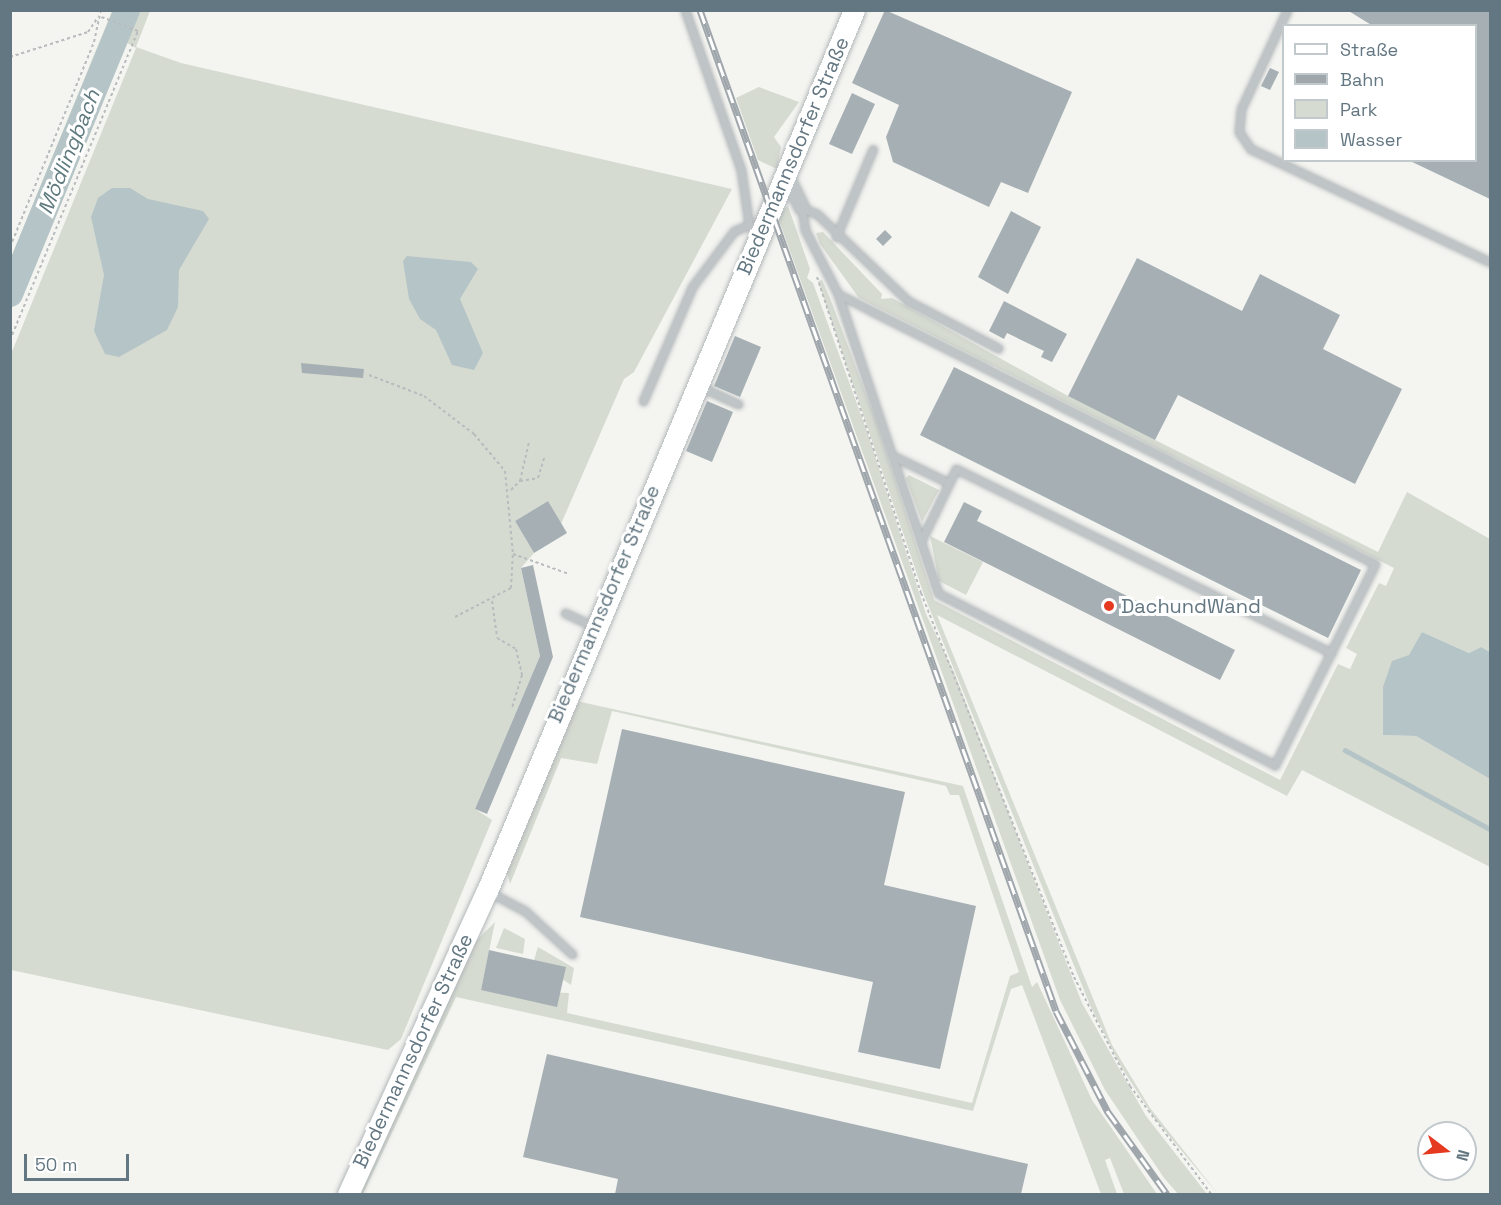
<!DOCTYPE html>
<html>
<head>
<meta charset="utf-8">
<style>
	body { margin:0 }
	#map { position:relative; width:1501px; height:1205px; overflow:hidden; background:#f4f4f0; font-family:"Space Grotesk",sans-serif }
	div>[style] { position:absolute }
	.green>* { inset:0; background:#d6dbd1 }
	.water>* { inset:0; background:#b5c4c6 }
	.stream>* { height:4.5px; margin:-2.25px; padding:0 2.25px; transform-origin:2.25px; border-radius:2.25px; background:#b5c4c6 }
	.river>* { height:26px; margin:-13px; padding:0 13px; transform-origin:13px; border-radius:13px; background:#b5c4c6 }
	.building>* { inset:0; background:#a6b0b4 }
	.path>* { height:2px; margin-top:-1px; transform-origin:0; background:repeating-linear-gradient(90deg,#b9bcbe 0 3px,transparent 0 6px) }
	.roads { filter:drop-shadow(0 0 2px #b2b7ba) drop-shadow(0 0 2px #b2b7ba) }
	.lane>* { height:7px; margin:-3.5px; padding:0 3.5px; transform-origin:3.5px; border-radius:3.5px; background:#bfc4c6 }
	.street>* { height:14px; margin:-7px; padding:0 7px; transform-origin:7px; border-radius:7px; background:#bfc4c6 }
	.primary>* { height:21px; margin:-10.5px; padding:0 10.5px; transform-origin:10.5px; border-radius:10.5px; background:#fff }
	.rail>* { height:7px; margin-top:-3.5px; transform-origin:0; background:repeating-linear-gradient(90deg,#fff 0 14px,#a0a7ac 0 28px); box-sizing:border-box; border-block:2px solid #a0a7ac }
	.dots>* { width:16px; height:16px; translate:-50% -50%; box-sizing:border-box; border:3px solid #fff; border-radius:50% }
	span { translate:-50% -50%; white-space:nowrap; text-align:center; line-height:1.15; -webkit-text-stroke:6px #fff; paint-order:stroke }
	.street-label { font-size:20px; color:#637782 }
	.poi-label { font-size:20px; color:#637782 }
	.left { translate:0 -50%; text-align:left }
	.water-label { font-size:21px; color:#5f7a7f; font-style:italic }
	.frame { position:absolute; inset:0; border:12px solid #637782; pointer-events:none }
	.legend { position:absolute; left:1282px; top:24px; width:195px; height:138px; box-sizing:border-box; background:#fff; border:2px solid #c1c9cd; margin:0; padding:8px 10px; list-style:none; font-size:18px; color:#637782 }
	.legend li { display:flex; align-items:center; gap:12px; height:30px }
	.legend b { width:30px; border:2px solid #c1c9cd }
	.north { position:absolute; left:1417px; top:1121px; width:60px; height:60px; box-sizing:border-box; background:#fff; border:2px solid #c1c9cd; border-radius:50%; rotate:106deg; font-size:16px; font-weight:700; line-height:24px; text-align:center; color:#637782 }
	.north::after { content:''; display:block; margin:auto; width:21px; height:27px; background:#e53a20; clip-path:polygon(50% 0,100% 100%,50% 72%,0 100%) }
	.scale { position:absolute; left:24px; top:1154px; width:105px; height:27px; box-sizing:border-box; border:3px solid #637782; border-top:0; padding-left:8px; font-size:18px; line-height:21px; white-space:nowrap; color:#637782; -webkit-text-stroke:4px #fff; paint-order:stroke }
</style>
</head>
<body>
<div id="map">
	<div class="green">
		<i style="clip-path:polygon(112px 11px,123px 11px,11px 283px,11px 258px)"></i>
		<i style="clip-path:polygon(134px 11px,150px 11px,136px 47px,181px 63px,732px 189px,634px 372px,624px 379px,561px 524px,548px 501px,515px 521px,534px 553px,521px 568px,540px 656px,475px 809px,492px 820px,401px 1039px,388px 1050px,11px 970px,11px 354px,136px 48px,122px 40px)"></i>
		<i style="clip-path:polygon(759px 87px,799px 102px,774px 137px,781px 147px,777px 169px,758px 160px,736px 98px)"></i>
		<i style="clip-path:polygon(788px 206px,810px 269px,807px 278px,813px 283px,868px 434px,926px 614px,954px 672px,1082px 1003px,1146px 1116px,1207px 1194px,1178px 1194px,1164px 1178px,1105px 1090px,1060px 1000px,777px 215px)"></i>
		<i style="clip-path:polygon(823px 232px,882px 294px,881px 299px,892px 298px,1068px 396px,1378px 552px,1407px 492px,1490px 539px,1490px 652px,1481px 647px,1469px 653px,1422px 632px,1383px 735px,1416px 736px,1490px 779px,1490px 867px,1302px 770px,1287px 796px,937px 615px,1112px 1045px,1150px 1108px,1218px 1194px,1154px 1118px,1120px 1065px,1090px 1005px,924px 595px,818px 281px,822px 280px,830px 298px,875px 418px,934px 600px,1280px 780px,1338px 664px,1350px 669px,1357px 654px,1346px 648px,1379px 583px,1386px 586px,1394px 568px,859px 298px,820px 244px,816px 233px)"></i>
		<i style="clip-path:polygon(909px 475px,939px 490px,922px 522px,906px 478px)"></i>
		<i style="clip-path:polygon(930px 536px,983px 562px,966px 595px,939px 581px)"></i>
		<i style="clip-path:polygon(572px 700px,963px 786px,1032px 987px,1037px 982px,1092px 1100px,1157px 1194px,1124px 1194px,1110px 1158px,1105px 1160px,1117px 1194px,1101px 1194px,1022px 985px,1011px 989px,973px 1111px,456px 997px,363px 1194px,355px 1194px,476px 941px,495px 922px,481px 990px,569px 993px,567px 1013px,972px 1103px,1010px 976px,1019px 972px,959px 795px,950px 795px,946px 786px,612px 711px,597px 764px,561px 758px,510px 884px,507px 872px)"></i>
		<i style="clip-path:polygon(504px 928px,525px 939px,523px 954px,496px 948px)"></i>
		<i style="clip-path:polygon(538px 947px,574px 968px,571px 985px,534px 960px)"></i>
	</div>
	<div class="water">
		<i style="clip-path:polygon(112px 188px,130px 188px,148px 199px,203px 211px,209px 219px,179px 270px,178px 307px,167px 330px,119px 357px,105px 354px,94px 331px,104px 275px,91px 217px,98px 198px)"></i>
		<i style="clip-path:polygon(407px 256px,471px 262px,478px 269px,460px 299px,483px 353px,474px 370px,452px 365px,436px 330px,420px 319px,409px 299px,403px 261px)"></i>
		<i style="clip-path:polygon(1422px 632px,1469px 653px,1481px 647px,1490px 652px,1490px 779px,1416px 736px,1383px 735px,1383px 687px,1392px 661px,1409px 655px)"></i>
	</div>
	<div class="stream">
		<i style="left:1345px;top:750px;width:165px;rotate:28.6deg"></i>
	</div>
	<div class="river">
		<i style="left:10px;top:294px;width:307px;rotate:-67.6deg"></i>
	</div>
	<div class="building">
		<i style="clip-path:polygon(885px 10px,1072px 92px,1028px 193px,1001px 182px,989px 207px,893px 162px,886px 137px,899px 105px,852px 83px)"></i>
		<i style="clip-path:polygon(1347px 10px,1490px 10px,1490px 199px,1408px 160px,1476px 160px,1476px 26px,1373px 26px)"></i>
		<i style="clip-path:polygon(1270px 68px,1279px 72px,1270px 90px,1261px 86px)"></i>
		<i style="clip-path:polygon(852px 93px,875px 104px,852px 154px,829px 144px)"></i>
		<i style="clip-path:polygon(1011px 211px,1041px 227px,1008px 294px,978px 277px)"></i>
		<i style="clip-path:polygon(885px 230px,892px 237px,883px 246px,876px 239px)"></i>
		<i style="clip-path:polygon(1137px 258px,1242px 311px,1260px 274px,1340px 315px,1323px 349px,1402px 389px,1355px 484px,1178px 395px,1155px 440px,1068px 396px)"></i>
		<i style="clip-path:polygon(1004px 301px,1067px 334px,1052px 362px,1041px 357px,1044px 351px,1007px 333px,1004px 339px,989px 331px)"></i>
		<i style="clip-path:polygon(735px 336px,761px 347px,740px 397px,714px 386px)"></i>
		<i style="clip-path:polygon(301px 363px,364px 369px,363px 378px,302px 373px)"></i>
		<i style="clip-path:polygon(954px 367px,1361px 570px,1328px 638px,920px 435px)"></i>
		<i style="clip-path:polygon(707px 401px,733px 412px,712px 462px,686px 451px)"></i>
		<i style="clip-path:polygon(548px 501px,567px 533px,534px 553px,515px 521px)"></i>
		<i style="clip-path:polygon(964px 502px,982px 511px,977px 521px,1235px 650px,1220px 680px,944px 542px)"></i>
		<i style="clip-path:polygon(533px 565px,553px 657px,487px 814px,475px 809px,540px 656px,521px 568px)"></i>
		<i style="clip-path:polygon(622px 729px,905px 792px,884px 885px,976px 906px,940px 1069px,858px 1052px,873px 982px,580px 917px)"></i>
		<i style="clip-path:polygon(489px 950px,566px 967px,557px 1007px,481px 990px)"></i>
		<i style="clip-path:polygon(547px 1054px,1028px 1164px,1021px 1194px,615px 1194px,618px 1179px,523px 1157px)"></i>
	</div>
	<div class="path">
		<i style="left:10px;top:57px;width:82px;rotate:-17.8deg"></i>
		<i style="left:88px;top:32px;width:18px;rotate:-56deg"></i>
		<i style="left:10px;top:247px;width:222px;rotate:-67.7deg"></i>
		<i style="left:94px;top:42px;width:33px;rotate:-78deg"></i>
		<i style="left:817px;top:277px;width:333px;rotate:71.8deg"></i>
		<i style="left:921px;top:593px;width:413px;rotate:68.3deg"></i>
		<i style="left:1074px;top:977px;width:123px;rotate:62.8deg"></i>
		<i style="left:1130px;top:1086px;width:135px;rotate:53.1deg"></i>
		<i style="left:10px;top:340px;width:334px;rotate:-67.5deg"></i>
		<i style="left:138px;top:31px;width:42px;rotate:-159deg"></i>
		<i style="left:369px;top:375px;width:59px;rotate:20.9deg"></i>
		<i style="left:424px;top:396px;width:63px;rotate:37.2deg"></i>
		<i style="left:474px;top:434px;width:48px;rotate:50deg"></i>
		<i style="left:505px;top:471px;width:83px;rotate:84.5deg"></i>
		<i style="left:513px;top:554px;width:59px;rotate:19.7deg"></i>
		<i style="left:520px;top:481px;width:18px;rotate:-9deg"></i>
		<i style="left:538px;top:478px;width:21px;rotate:-73deg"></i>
		<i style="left:511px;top:490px;width:13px;rotate:-45deg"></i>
		<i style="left:520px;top:481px;width:39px;rotate:-77deg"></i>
		<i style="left:492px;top:601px;width:37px;rotate:82deg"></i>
		<i style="left:497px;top:638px;width:22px;rotate:30deg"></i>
		<i style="left:516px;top:649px;width:27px;rotate:77deg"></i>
		<i style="left:522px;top:675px;width:34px;rotate:107deg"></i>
		<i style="left:455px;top:617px;width:63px;rotate:-27.4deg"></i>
		<i style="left:511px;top:588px;width:34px;rotate:-87deg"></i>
	</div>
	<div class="roads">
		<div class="lane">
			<i style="left:685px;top:10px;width:170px;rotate:70.7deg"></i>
			<i style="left:741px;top:170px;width:56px;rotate:81.7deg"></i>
			<i style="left:749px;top:225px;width:11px;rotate:27deg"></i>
			<i style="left:1287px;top:10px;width:109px;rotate:114.9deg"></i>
			<i style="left:1241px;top:109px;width:23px;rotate:95deg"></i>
			<i style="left:1239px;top:132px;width:21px;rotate:55deg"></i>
			<i style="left:1251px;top:149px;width:264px;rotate:25.3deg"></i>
			<i style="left:836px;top:237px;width:95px;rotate:-67.2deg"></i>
			<i style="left:838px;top:294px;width:601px;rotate:26.69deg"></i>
			<i style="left:1375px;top:564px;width:225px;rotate:116.5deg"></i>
			<i style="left:1275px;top:765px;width:378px;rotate:-153deg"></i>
			<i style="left:938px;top:593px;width:315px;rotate:-108.5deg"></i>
			<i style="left:838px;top:294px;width:72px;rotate:-117.3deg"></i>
			<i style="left:805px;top:230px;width:22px;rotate:-98deg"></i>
			<i style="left:802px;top:208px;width:16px;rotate:22deg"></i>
			<i style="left:817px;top:214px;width:126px;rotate:43.7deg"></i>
			<i style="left:908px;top:301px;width:102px;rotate:27.6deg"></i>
			<i style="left:701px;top:387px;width:41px;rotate:24.7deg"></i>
			<i style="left:643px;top:401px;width:124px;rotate:-66.7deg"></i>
			<i style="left:692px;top:287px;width:70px;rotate:-53.1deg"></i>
			<i style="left:734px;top:231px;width:16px;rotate:-22deg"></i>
			<i style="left:893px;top:456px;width:62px;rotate:25.7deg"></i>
			<i style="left:921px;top:541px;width:80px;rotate:-64.1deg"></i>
			<i style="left:956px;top:469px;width:418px;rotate:26.1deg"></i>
			<i style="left:565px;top:613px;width:31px;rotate:25deg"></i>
			<i style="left:489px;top:892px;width:41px;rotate:27.8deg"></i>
			<i style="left:525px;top:911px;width:64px;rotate:42.5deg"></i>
		</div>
		<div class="street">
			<i style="left:786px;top:175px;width:37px;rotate:64deg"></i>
		</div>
		<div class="primary">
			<i style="left:348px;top:1194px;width:333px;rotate:-65.4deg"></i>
			<i style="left:487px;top:891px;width:954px;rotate:-67.38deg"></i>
		</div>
	</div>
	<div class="rail">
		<i style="left:700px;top:10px;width:1062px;rotate:70.42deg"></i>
		<i style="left:1056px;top:1011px;width:114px;rotate:62.8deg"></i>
		<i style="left:1108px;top:1112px;width:101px;rotate:54.3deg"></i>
	</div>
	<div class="dots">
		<i style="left:1109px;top:606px;background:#e53a20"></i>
	</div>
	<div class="street-label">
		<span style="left:793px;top:156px;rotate:-67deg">Biedermannsdorfer Straße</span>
		<span style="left:604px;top:604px;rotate:-67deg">Biedermannsdorfer Straße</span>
		<span style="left:413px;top:1051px;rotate:-65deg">Biedermannsdorfer Straße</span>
	</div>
	<div class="poi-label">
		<span class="left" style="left:1121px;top:606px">DachundWand</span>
	</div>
	<div class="water-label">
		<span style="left:69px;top:152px;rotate:-68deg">Mödlingbach</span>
	</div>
	<div class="frame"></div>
	<ul class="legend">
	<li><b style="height:8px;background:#fff"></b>Straße</li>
	<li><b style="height:8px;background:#a0a7ac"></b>Bahn</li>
	<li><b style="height:16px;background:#d6dbd1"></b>Park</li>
	<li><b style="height:16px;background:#b5c4c6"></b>Wasser</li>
	</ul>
	<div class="north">N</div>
	<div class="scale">50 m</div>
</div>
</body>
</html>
